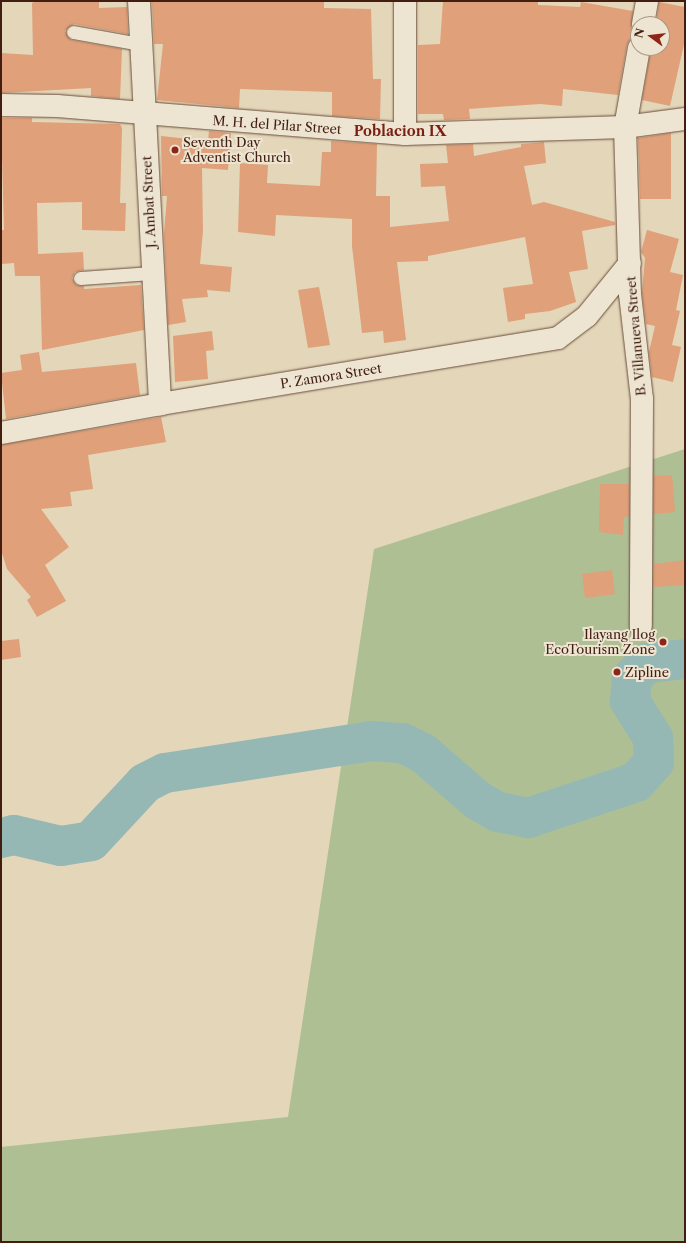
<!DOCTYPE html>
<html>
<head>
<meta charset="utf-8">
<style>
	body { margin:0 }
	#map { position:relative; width:686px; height:1243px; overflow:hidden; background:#e3d6b9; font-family:"Libre Caslon Text",serif }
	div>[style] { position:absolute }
	.green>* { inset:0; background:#aebf94 }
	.river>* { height:40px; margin:-20px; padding:0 20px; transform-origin:20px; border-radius:20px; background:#96b8b4 }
	.building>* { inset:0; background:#dfa07a }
	.roads { filter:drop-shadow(0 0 1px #6a4c3a) drop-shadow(0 0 1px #6a4c3a) }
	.lane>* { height:13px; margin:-6.5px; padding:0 6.5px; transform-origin:6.5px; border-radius:6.5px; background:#ede4d2 }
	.street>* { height:22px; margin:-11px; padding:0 11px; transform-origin:11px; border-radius:11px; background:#ede4d2 }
	.secondary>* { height:22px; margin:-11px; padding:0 11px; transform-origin:11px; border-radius:11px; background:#ede4d2 }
	.dots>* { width:11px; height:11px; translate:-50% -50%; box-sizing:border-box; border:2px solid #ede4d2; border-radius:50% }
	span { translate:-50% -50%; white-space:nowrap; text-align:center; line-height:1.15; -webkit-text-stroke:4px #ede4d2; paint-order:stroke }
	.street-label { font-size:13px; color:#421e10 }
	.poi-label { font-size:13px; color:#421e10 }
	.left { translate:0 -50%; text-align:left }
	.right { translate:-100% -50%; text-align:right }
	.neighbourhood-label { font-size:14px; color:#7a1f14; font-weight:700 }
	.frame { position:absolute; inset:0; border:2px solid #421e10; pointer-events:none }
	.north { position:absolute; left:630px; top:16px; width:40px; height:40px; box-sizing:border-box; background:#ede4d2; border:1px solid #a99584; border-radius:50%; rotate:285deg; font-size:11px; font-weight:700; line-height:16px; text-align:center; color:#421e10 }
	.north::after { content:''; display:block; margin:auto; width:14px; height:18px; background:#8f2418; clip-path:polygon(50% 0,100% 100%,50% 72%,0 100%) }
</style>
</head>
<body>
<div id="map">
	<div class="green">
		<i style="clip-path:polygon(685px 449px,685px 1242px,1px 1242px,1px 1147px,288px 1117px,374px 549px)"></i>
	</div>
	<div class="river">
		<i style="left:1px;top:838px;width:13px;rotate:-13deg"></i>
		<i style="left:14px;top:835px;width:48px;rotate:13.2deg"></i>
		<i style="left:61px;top:846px;width:30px;rotate:-9deg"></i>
		<i style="left:91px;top:841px;width:79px;rotate:-47deg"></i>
		<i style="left:145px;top:783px;width:22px;rotate:-27deg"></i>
		<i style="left:165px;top:773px;width:208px;rotate:-8.8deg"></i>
		<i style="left:371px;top:741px;width:32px;rotate:4deg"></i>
		<i style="left:403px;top:743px;width:22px;rotate:27deg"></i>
		<i style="left:423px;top:753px;width:72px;rotate:41deg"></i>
		<i style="left:477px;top:800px;width:24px;rotate:30deg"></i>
		<i style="left:498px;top:812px;width:31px;rotate:11deg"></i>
		<i style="left:528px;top:818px;width:114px;rotate:-18.4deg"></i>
		<i style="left:636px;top:782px;width:27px;rotate:-48deg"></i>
		<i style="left:654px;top:762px;width:24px;rotate:-92deg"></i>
		<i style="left:653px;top:738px;width:44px;rotate:-121.9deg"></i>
		<i style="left:630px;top:701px;width:23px;rotate:-85deg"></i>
		<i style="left:632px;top:678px;width:21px;rotate:-45deg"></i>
		<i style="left:647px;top:663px;width:38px;rotate:-6deg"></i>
	</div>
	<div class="building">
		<i style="clip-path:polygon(36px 1px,99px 1px,99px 8px,127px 7px,128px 34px,74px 24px,65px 31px,71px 40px,122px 49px,120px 99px,91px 96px,91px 88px,1px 93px,1px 53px,33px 55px,32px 3px)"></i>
		<i style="clip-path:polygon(152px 1px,324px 1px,324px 8px,371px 9px,373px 79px,381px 79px,380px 119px,332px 116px,332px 92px,240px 89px,239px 108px,157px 100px,163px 44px,154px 44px)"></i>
		<i style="clip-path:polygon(443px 1px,538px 1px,538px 5px,580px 7px,581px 2px,633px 11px,631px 28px,638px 36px,630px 40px,627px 45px,618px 95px,563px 89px,562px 106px,540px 104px,469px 109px,470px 119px,444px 120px,443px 114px,418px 114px,418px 45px,440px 44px)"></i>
		<i style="clip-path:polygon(659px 2px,685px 7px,685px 40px,670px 106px,642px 100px,651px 48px,662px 48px,662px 24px,656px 24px)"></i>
		<i style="clip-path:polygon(1px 118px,32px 118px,32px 122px,120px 124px,122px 128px,120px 203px,126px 203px,125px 231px,82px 230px,82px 202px,37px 203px,38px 254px,83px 252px,84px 270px,75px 272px,72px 278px,76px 285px,84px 286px,84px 289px,141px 285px,144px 330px,42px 350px,40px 276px,15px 276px,14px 263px,1px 264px,1px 230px,4px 230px)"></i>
		<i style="clip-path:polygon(209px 131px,231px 133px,228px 170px,202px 168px,203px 231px,200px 264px,232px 267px,230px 292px,207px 290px,208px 297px,182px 299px,186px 322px,168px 325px,164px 234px,167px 196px,162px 196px,161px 136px,208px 141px)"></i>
		<i style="clip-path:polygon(671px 133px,671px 199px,640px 199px,638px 138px)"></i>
		<i style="clip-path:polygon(331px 141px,377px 144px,376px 196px,390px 196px,390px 227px,449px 221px,445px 186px,421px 187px,420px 164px,448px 163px,446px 145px,473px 144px,474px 156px,521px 147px,521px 144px,544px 142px,546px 163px,524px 166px,532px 205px,544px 202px,615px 222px,615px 225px,582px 231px,588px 269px,569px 272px,576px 302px,550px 311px,525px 314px,525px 319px,508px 322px,503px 288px,533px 284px,525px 237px,428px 256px,428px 261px,397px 262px,406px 340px,384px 343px,383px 331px,362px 333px,352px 246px,352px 219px,276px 215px,275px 236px,238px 232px,240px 163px,268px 165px,267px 183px,320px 186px,322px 152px,331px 152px)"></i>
		<i style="clip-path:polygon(647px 230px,679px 239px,670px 272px,683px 275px,676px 310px,680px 311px,672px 345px,681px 347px,673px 382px,652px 377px,649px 352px,655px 326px,646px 324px,642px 293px,645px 258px,641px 252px)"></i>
		<i style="clip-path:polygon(319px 287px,330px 345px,308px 348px,298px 290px)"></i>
		<i style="clip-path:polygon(212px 331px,214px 350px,206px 351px,208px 379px,175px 382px,173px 336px)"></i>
		<i style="clip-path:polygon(39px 352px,42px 372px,136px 363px,140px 395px,6px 419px,1px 373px,22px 370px,20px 355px)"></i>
		<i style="clip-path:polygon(161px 417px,166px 442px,88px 455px,93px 489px,70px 492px,72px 506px,41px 509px,69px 547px,45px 565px,66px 601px,37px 617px,27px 600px,31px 597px,7px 569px,1px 550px,1px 445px)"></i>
		<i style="clip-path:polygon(672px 475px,675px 512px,654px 514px,654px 476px)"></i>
		<i style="clip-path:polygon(600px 484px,629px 484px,629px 516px,624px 517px,623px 535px,599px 532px)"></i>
		<i style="clip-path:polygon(685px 560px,685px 585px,654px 587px,654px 564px)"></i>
		<i style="clip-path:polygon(612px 570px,615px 594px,585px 598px,582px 574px)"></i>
		<i style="clip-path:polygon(19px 639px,21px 657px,1px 660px,1px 641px)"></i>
	</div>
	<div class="roads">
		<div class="lane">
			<i style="left:73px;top:32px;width:68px;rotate:10.2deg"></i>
			<i style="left:80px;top:278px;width:72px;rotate:-4deg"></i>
		</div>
		<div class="street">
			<i style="left:139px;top:1px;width:404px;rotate:87deg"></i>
			<i style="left:643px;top:24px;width:23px;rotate:-80deg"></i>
			<i style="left:639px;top:48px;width:80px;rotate:100deg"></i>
			<i style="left:625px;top:127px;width:167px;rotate:88.3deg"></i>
			<i style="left:630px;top:294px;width:106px;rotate:83.5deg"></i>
			<i style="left:642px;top:399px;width:227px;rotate:90.3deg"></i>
			<i style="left:1px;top:433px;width:162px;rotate:-10.3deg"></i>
			<i style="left:160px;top:404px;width:403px;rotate:-9.4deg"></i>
			<i style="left:558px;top:338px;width:36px;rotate:-37deg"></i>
			<i style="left:587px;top:316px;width:68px;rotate:-50.9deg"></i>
		</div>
		<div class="secondary">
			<i style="left:405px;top:1px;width:133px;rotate:90deg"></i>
			<i style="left:1px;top:105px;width:56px;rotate:1deg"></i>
			<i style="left:57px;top:106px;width:349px;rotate:4.6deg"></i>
			<i style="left:405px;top:134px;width:220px;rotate:-1.8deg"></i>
			<i style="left:625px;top:127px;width:61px;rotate:-7.6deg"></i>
		</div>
	</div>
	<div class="dots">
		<i style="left:175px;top:150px;background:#8f2418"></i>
		<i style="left:663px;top:642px;background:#8f2418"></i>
		<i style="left:617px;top:672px;background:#8f2418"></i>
	</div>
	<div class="street-label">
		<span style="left:277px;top:125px;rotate:4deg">M. H. del Pilar Street</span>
		<span style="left:149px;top:202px;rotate:-93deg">J. Ambat Street</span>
		<span style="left:636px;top:336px;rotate:-95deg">B. Villanueva Street</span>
		<span style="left:331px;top:376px;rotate:-9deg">P. Zamora Street</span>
	</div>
	<div class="poi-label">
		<span class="left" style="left:183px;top:150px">Seventh Day<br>Adventist Church</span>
		<span class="right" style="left:655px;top:642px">Ilayang Ilog<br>EcoTourism Zone</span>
		<span class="left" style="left:625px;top:672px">Zipline</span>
	</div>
	<div class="neighbourhood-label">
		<span style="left:400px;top:131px">Poblacion IX</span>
	</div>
	<div class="frame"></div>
	<div class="north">N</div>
</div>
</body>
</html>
